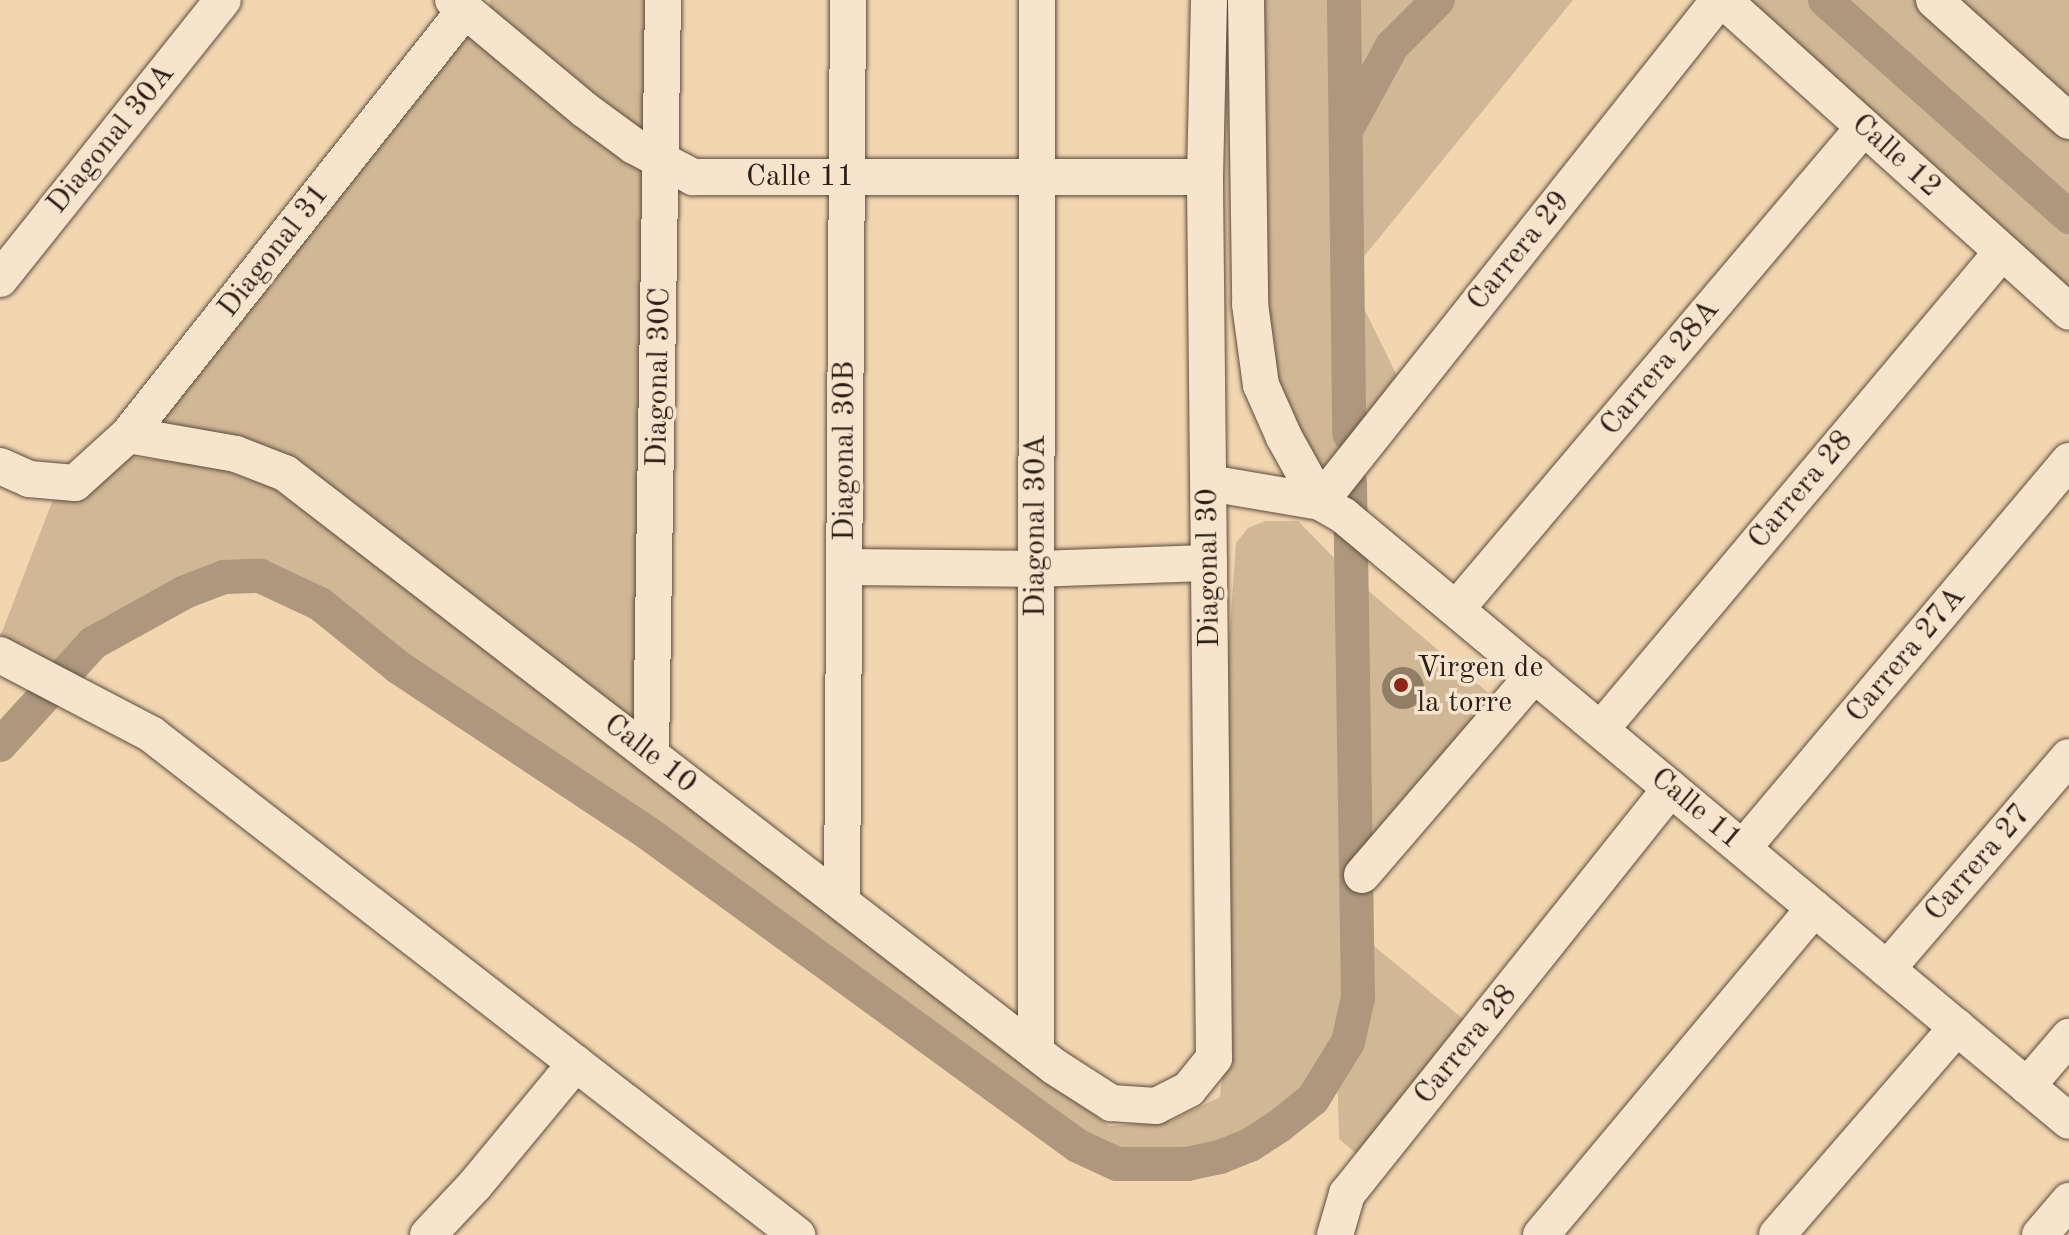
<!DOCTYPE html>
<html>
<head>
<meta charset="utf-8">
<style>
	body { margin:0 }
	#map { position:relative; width:2069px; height:1235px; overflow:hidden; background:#f2d6b0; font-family:"Old Standard TT",serif }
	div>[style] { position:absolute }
	.green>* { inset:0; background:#d0b796 }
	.canal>* { height:34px; margin:-17px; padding:0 17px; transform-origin:17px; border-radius:17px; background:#ae977c }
	.building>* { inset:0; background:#927e67 }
	.round { border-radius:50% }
	.roads { filter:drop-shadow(0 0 2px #5d4c3d) drop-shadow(0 0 2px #5d4c3d) }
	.minor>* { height:36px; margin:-18px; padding:0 18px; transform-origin:18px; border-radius:18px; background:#f7e4cc }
	.dots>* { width:22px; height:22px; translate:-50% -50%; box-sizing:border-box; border:4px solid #f7e4cc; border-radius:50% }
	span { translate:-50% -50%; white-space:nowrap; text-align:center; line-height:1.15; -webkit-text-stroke:7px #f7e4cc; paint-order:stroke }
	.street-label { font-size:30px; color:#2b1e17 }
	.poi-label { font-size:30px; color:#2b1e17 }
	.left { translate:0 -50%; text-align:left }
</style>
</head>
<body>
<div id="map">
	<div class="green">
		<i style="clip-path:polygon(490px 0,663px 0,651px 755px,285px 473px,128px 435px,465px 10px,490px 30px)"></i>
		<i style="clip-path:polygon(1255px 0,1573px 0,1348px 276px,1402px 386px,1320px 501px,1261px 385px)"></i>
		<i style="clip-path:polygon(1743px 0,2069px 0,2069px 312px)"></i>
		<i style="clip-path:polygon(127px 457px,207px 464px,290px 494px,1109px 1126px,1171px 1121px,1220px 1097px,1224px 1054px,1225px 698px,1236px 543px,1248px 528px,1265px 521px,1298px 521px,1345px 569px,1358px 998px,1347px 1042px,1313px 1099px,1248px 1144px,1187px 1163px,1118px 1163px,1079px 1145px,655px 830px,399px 666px,321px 603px,295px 589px,260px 575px,222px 570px,188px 582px,91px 634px,59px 667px,0 637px,52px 502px,84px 490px)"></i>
		<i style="clip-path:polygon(1358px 582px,1498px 701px,1366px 864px,1365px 726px)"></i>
		<i style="clip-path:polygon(1370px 943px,1467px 1022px,1358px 1155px,1339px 1139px,1337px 1061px,1349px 1044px,1360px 998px,1359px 944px)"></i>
	</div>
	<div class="canal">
		<i style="left:1344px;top:0;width:434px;rotate:89.3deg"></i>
		<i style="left:1825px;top:0;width:327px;rotate:41.6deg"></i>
		<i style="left:1350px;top:123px;width:88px;rotate:-61.4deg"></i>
		<i style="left:1392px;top:46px;width:65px;rotate:-45deg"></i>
		<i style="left:0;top:745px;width:138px;rotate:-47.6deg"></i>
		<i style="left:93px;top:643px;width:105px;rotate:-29deg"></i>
		<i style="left:185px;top:592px;width:42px;rotate:-21deg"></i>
		<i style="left:224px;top:577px;width:36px;rotate:-2deg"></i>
		<i style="left:260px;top:576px;width:66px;rotate:25deg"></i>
		<i style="left:320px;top:604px;width:100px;rotate:38.9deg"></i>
		<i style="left:398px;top:667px;width:301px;rotate:33.6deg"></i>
		<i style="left:649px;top:834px;width:530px;rotate:36.03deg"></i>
		<i style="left:1078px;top:1146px;width:43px;rotate:24.8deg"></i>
		<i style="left:1117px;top:1164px;width:70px"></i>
		<i style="left:1187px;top:1164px;width:34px;rotate:-12deg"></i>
		<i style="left:1220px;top:1157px;width:32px;rotate:-22deg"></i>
		<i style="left:1250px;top:1145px;width:33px;rotate:-33deg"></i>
		<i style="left:1278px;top:1127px;width:45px;rotate:-38.7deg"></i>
		<i style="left:1313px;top:1099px;width:67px;rotate:-58.4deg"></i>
		<i style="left:1348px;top:1042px;width:45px;rotate:-77.2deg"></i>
		<i style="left:1358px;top:998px;width:515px;rotate:-90.89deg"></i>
	</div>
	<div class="building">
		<i class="round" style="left:1382px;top:667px;width:42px;height:42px"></i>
	</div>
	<div class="roads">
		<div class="minor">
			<i style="left:453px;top:0;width:172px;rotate:39.8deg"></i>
			<i style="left:585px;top:110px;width:61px;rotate:36.3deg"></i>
			<i style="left:634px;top:146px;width:67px;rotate:27.7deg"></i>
			<i style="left:693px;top:177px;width:512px"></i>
			<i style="left:1246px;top:0;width:304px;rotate:89.2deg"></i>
			<i style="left:1250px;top:304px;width:82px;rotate:82.3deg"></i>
			<i style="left:1261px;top:385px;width:57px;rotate:66.1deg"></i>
			<i style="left:1284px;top:437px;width:74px;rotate:61deg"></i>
			<i style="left:1723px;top:0;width:466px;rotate:42deg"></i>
			<i style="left:1934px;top:0;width:181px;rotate:41.9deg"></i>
			<i style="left:0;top:279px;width:357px;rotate:-51.4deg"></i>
			<i style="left:128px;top:435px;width:110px;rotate:10deg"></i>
			<i style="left:236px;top:454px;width:53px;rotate:21.2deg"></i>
			<i style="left:285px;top:473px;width:972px;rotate:37.65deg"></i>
			<i style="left:1055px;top:1067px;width:67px;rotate:32.7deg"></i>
			<i style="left:1111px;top:1103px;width:45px;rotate:3.8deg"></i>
			<i style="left:1156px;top:1106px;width:37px;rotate:-27deg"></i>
			<i style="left:1189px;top:1089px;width:40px;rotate:-51deg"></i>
			<i style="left:1214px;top:1058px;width:881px;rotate:-90.59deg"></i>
			<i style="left:1205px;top:177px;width:177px;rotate:-88.7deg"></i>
			<i style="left:0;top:466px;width:32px;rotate:24deg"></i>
			<i style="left:29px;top:479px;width:46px;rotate:5deg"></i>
			<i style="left:75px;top:483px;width:72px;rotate:-42.2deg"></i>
			<i style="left:128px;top:435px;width:542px;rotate:-51.59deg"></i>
			<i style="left:1209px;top:483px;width:113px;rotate:9.7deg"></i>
			<i style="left:1320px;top:502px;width:28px;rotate:30deg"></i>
			<i style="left:1344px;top:516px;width:944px;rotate:39.84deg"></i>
			<i style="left:1320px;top:502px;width:641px;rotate:-51.52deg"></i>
			<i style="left:845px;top:567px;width:191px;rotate:0.6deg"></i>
			<i style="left:1036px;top:569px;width:173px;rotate:-2deg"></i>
			<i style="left:1457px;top:608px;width:630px;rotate:-49.76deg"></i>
			<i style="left:0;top:655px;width:170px;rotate:27.6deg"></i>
			<i style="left:151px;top:734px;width:818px;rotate:37.8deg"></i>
			<i style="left:1601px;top:729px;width:623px;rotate:-49.95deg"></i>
			<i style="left:651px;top:755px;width:755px;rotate:-89.09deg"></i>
			<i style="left:1743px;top:848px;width:506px;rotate:-49.89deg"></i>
			<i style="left:1362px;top:875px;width:265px;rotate:-49.3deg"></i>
			<i style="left:842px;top:902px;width:902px;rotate:-89.62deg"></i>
			<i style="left:1887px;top:969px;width:279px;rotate:-49.4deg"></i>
			<i style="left:1036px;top:1052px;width:1052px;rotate:-89.95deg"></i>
			<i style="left:2027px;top:1086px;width:65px;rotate:-49.4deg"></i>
			<i style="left:428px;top:1235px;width:69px;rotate:-46.8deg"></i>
			<i style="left:475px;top:1185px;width:158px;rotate:-50.4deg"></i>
			<i style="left:1335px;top:1235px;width:43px;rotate:-73.7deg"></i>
			<i style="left:1347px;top:1194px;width:519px;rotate:-51.41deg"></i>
			<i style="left:1541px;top:1235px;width:426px;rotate:-50.1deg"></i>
			<i style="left:1777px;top:1235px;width:275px;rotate:-49.1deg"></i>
			<i style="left:2040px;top:1235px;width:45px;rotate:-49.5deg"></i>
		</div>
	</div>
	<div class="dots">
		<i style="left:1401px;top:685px;background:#8f2418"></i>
	</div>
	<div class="street-label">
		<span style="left:111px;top:139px;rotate:-51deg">Diagonal 30A</span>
		<span style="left:1896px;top:156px;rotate:42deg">Calle 12</span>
		<span style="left:800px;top:177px">Calle 11</span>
		<span style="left:274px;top:251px;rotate:-52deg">Diagonal 31</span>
		<span style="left:1519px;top:251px;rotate:-51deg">Carrera 29</span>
		<span style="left:1660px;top:368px;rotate:-50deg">Carrera 28A</span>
		<span style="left:659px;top:377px;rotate:-89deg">Diagonal 30C</span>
		<span style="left:845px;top:451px;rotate:-90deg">Diagonal 30B</span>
		<span style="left:1801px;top:490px;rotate:-50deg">Carrera 28</span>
		<span style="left:1036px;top:526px;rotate:-90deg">Diagonal 30A</span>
		<span style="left:1209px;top:568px;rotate:-91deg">Diagonal 30</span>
		<span style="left:1906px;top:655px;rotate:-50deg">Carrera 27A</span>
		<span style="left:650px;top:754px;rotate:38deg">Calle 10</span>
		<span style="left:1696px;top:809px;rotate:40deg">Calle 11</span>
		<span style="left:1978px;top:863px;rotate:-49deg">Carrera 27</span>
		<span style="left:1466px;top:1045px;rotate:-51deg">Carrera 28</span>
	</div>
	<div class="poi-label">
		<span class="left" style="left:1417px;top:685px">Virgen de<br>la torre</span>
	</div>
</div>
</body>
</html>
